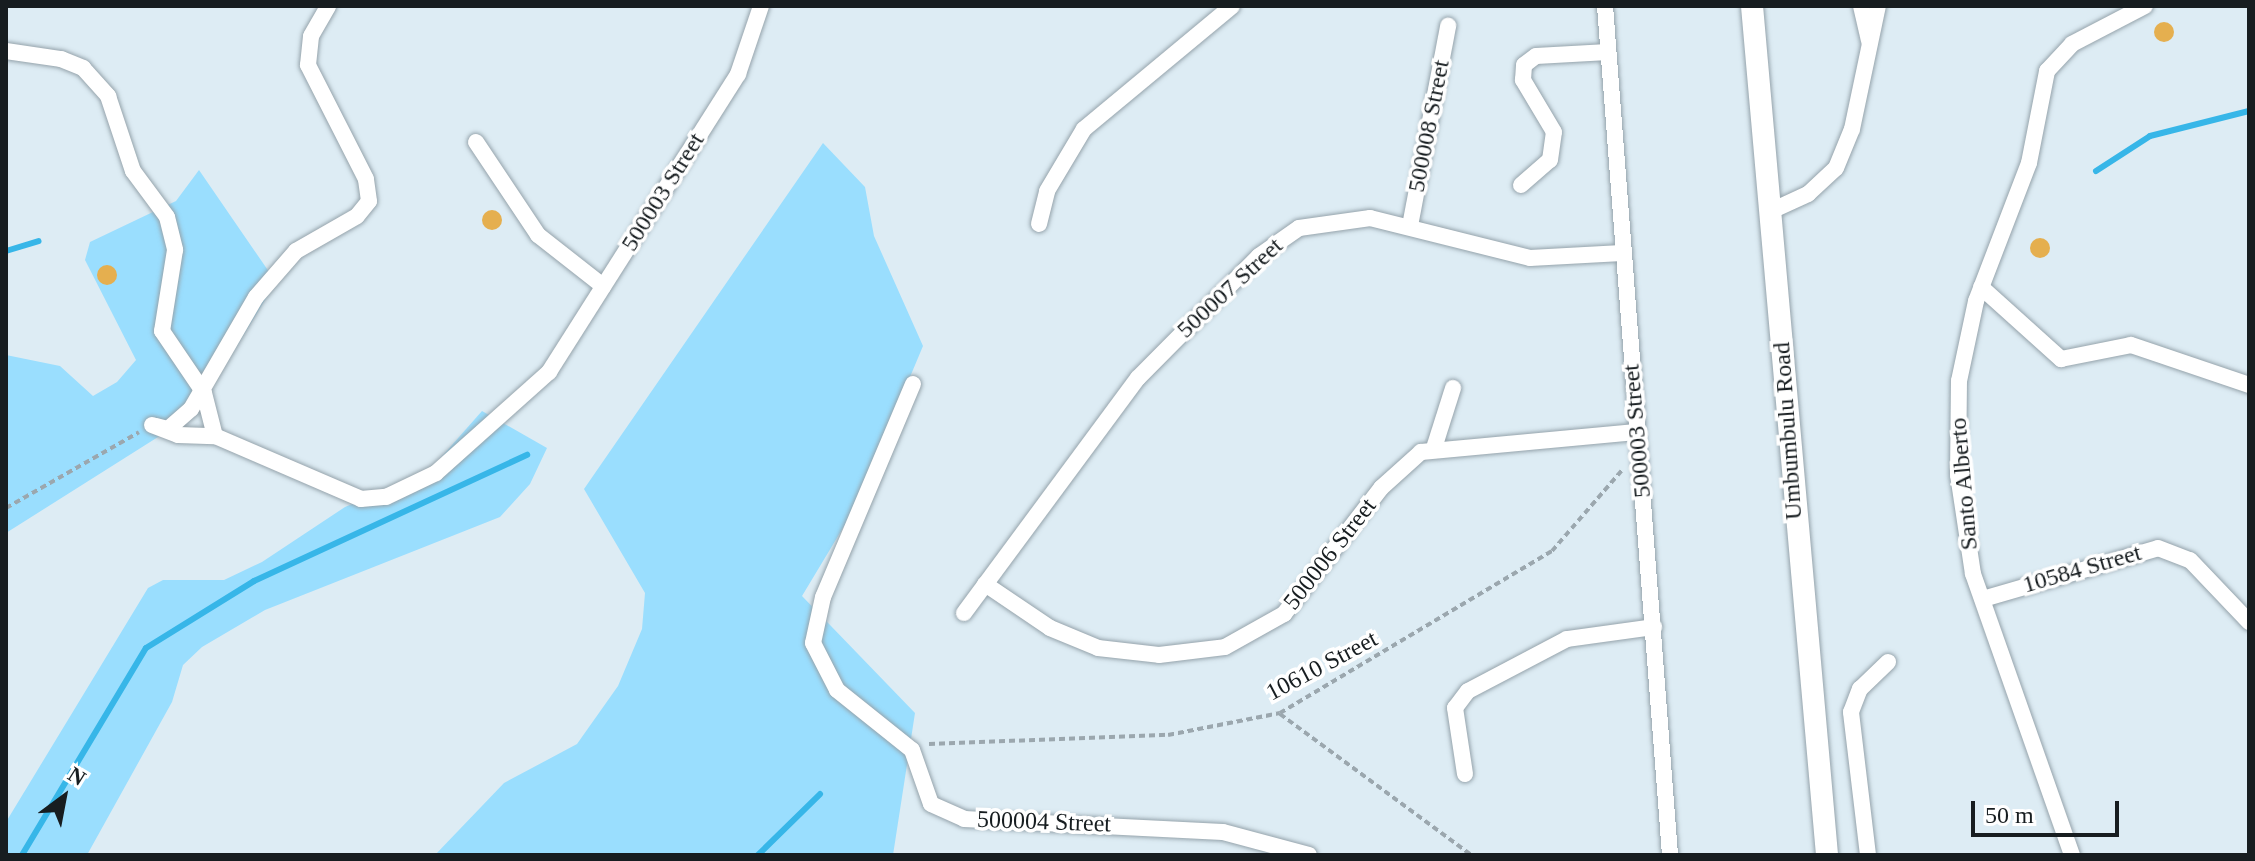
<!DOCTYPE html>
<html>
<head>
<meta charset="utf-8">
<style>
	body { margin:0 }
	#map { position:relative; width:2255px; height:861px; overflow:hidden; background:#ddecf4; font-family:"Times New Roman",serif }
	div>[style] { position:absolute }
	.green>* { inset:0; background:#9adefe }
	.stream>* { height:6px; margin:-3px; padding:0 3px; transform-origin:3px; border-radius:3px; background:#37b6e8 }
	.building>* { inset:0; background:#e5af4f }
	.round { border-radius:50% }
	.path>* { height:4px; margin-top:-2px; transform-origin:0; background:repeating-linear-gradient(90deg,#9ba7ae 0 6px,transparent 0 10px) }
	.roads { filter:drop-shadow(0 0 2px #95a3ab) drop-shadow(0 0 2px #95a3ab) }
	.street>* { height:16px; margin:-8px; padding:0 8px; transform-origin:8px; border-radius:8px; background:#fff }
	.secondary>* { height:22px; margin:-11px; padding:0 11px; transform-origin:11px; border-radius:11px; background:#fff }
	span { translate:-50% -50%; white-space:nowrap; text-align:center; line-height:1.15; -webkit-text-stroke:7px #fff; paint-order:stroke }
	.street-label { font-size:24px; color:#171d20 }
	.frame { position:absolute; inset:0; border:8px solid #171d20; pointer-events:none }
	.north { position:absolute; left:24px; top:757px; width:80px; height:80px; -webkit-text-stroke:6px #fff; paint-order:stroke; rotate:32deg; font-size:22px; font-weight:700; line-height:32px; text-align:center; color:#171d20 }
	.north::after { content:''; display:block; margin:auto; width:28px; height:36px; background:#171d20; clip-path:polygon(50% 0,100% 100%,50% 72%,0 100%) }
	.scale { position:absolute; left:1971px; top:801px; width:148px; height:36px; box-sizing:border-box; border:4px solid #171d20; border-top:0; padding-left:10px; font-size:24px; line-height:28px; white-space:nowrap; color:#171d20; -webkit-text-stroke:6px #fff; paint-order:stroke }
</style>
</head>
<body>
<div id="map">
	<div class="green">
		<i style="clip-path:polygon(823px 143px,865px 187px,874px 236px,923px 346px,855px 508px,802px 596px,915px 713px,893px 855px,435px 855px,504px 783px,577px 744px,618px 686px,642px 629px,645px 593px,584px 489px)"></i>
		<i style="clip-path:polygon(199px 170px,276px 282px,196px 413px,6px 533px,6px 355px,60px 366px,93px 396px,117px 382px,136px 360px,85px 260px,90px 242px,176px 201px)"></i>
		<i style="clip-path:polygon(482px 411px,547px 448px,530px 484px,500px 517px,265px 610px,202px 647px,183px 665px,172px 702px,87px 855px,6px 855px,6px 822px,148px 588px,163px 580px,224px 580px,262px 562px,345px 507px,429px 471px)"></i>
	</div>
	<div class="stream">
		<i style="left:2096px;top:171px;width:64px;rotate:-32.9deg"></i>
		<i style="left:2150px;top:136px;width:102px;rotate:-14.2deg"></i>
		<i style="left:6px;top:251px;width:34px;rotate:-17deg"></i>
		<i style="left:22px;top:855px;width:241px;rotate:-59.1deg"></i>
		<i style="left:146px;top:648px;width:127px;rotate:-31.8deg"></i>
		<i style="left:254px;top:581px;width:301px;rotate:-24.8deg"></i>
		<i style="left:758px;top:855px;width:87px;rotate:-44.5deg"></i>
	</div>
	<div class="building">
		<i class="round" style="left:2154px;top:22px;width:20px;height:20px"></i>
		<i class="round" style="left:482px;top:210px;width:20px;height:20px"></i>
		<i class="round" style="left:2030px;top:238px;width:20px;height:20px"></i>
		<i class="round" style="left:97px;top:265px;width:20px;height:20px"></i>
	</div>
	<div class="path">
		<i style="left:6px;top:508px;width:153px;rotate:-29.7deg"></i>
		<i style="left:1280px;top:714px;width:237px;rotate:36.4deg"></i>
		<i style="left:929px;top:744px;width:239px;rotate:-2.2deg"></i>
		<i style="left:1168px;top:735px;width:114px;rotate:-11.1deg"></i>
		<i style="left:1280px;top:713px;width:317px;rotate:-30.8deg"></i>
		<i style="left:1552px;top:551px;width:108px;rotate:-49.1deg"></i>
	</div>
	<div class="roads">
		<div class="street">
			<i style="left:1605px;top:6px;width:851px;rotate:85.62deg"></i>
			<i style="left:1861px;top:6px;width:35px;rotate:77deg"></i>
			<i style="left:6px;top:51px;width:56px;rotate:8.3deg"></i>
			<i style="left:61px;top:59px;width:24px;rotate:22deg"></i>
			<i style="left:83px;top:68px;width:38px;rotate:48deg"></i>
			<i style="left:108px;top:96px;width:79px;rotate:71.6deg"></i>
			<i style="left:133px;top:171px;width:57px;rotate:53.5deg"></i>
			<i style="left:167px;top:217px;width:34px;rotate:76deg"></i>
			<i style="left:175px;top:250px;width:82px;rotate:99.1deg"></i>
			<i style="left:162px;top:331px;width:75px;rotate:55.9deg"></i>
			<i style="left:204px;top:393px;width:44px;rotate:75.7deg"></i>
			<i style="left:476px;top:142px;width:112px;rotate:56.3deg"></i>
			<i style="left:538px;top:235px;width:83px;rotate:38.1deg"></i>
			<i style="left:1521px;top:185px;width:38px;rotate:-41deg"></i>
			<i style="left:1550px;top:160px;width:28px;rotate:-82deg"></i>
			<i style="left:1554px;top:132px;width:61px;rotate:-120.8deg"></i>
			<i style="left:1523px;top:80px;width:15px;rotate:-86deg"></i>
			<i style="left:1524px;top:65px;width:15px;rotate:-37deg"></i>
			<i style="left:1536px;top:56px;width:72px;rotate:-3.2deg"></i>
			<i style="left:1771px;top:211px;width:41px;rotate:-24.7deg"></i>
			<i style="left:1808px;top:194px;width:38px;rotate:-43deg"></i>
			<i style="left:1836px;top:168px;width:42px;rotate:-67.7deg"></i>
			<i style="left:1852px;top:129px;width:126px;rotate:-78.1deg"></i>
			<i style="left:1039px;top:224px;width:34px;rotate:-76deg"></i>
			<i style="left:1047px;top:191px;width:72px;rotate:-59.2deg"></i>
			<i style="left:1084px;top:129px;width:192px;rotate:-39.7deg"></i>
			<i style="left:1410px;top:226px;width:204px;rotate:-79.2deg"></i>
			<i style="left:1981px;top:287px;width:108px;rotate:42deg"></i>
			<i style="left:2061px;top:359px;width:71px;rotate:-11.3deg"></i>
			<i style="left:2131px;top:345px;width:125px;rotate:18.7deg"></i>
			<i style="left:913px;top:384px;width:231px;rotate:112.9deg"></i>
			<i style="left:823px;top:597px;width:47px;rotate:102.3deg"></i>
			<i style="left:813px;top:643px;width:53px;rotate:62.9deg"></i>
			<i style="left:837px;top:690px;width:96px;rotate:38.7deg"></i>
			<i style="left:912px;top:750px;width:57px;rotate:70.6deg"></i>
			<i style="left:931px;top:804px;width:36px;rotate:24deg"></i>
			<i style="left:964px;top:819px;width:259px;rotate:2.9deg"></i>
			<i style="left:1223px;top:832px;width:89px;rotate:15deg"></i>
			<i style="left:152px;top:425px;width:28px;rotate:21deg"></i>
			<i style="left:178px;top:435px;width:37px;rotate:2deg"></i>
			<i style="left:215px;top:436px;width:159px;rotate:23.3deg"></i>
			<i style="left:361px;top:499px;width:25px;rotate:-5deg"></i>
			<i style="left:386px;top:497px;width:55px;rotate:-25.6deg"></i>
			<i style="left:436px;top:473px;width:152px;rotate:-41.8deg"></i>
			<i style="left:549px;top:372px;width:353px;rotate:-57.6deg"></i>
			<i style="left:738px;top:74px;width:72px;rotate:-71.3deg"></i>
			<i style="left:156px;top:426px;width:12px;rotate:14deg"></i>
			<i style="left:168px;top:429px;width:30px;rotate:-41deg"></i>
			<i style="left:191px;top:409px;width:129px;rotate:-59.9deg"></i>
			<i style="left:256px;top:297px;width:61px;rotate:-49deg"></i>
			<i style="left:296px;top:251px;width:70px;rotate:-29.8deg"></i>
			<i style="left:357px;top:216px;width:19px;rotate:-51deg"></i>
			<i style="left:369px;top:201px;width:22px;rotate:-98deg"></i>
			<i style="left:366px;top:179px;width:128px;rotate:-117deg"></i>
			<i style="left:308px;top:65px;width:29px;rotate:-84deg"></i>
			<i style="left:311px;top:36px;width:34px;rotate:-60deg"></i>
			<i style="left:1434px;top:448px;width:63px;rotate:-72.4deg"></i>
			<i style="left:985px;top:584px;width:78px;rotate:34.1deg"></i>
			<i style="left:1050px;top:628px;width:52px;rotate:22.6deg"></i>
			<i style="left:1098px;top:648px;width:61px;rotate:6.5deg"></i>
			<i style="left:1159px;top:655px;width:66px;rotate:-6.9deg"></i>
			<i style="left:1225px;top:647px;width:68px;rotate:-29.2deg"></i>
			<i style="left:1284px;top:614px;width:159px;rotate:-52.4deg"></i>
			<i style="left:1381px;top:488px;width:54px;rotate:-42deg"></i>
			<i style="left:1421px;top:452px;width:216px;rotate:-5.3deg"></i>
			<i style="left:1983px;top:599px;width:182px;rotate:-16.2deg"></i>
			<i style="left:2158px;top:548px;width:34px;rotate:21deg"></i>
			<i style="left:2190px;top:560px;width:86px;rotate:46.4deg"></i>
			<i style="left:964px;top:613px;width:292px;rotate:-53.5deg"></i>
			<i style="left:1138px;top:378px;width:172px;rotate:-45.2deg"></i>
			<i style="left:1259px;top:256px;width:49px;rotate:-35deg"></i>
			<i style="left:1299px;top:228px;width:72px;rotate:-8deg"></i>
			<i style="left:1370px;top:218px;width:165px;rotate:14deg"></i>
			<i style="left:1530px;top:258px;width:92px;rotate:-3.1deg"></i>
			<i style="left:1465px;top:774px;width:67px;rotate:-98.6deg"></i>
			<i style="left:1455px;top:708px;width:21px;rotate:-53deg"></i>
			<i style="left:1468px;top:691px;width:112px;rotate:-27.7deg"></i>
			<i style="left:1567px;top:639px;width:88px;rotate:-7.9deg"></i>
			<i style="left:1868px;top:855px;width:144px;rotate:-96.8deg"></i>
			<i style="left:1851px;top:712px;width:25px;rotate:-69deg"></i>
			<i style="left:1860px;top:689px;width:39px;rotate:-44deg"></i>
			<i style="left:2072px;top:855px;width:298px;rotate:-109.4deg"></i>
			<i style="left:1973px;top:574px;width:100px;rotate:-98.6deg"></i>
			<i style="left:1958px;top:475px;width:94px;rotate:-89.4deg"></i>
			<i style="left:1959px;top:381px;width:82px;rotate:-78deg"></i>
			<i style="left:1976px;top:301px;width:148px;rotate:-69deg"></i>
			<i style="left:2029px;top:163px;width:94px;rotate:-78.9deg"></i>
			<i style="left:2047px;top:71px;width:37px;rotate:-47deg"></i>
			<i style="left:2072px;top:44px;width:82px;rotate:-27.5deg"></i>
		</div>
		<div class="secondary">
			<i style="left:1752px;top:6px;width:852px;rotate:84.95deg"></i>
		</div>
	</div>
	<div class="street-label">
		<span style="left:1429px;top:126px;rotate:-79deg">500008 Street</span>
		<span style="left:663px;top:192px;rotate:-58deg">500003 Street</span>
		<span style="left:1230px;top:288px;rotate:-43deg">500007 Street</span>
		<span style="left:1637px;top:431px;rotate:-95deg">500003 Street</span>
		<span style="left:1788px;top:431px;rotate:-94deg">Umbumbulu Road</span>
		<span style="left:1964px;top:484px;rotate:-95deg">Santo Alberto</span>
		<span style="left:1330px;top:554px;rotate:-52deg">500006 Street</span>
		<span style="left:2082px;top:569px;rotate:-16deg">10584 Street</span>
		<span style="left:1322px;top:666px;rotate:-28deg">10610 Street</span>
		<span style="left:1044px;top:822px;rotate:2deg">500004 Street</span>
	</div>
	<div class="frame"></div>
	<div class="north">N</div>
	<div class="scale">50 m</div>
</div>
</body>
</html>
